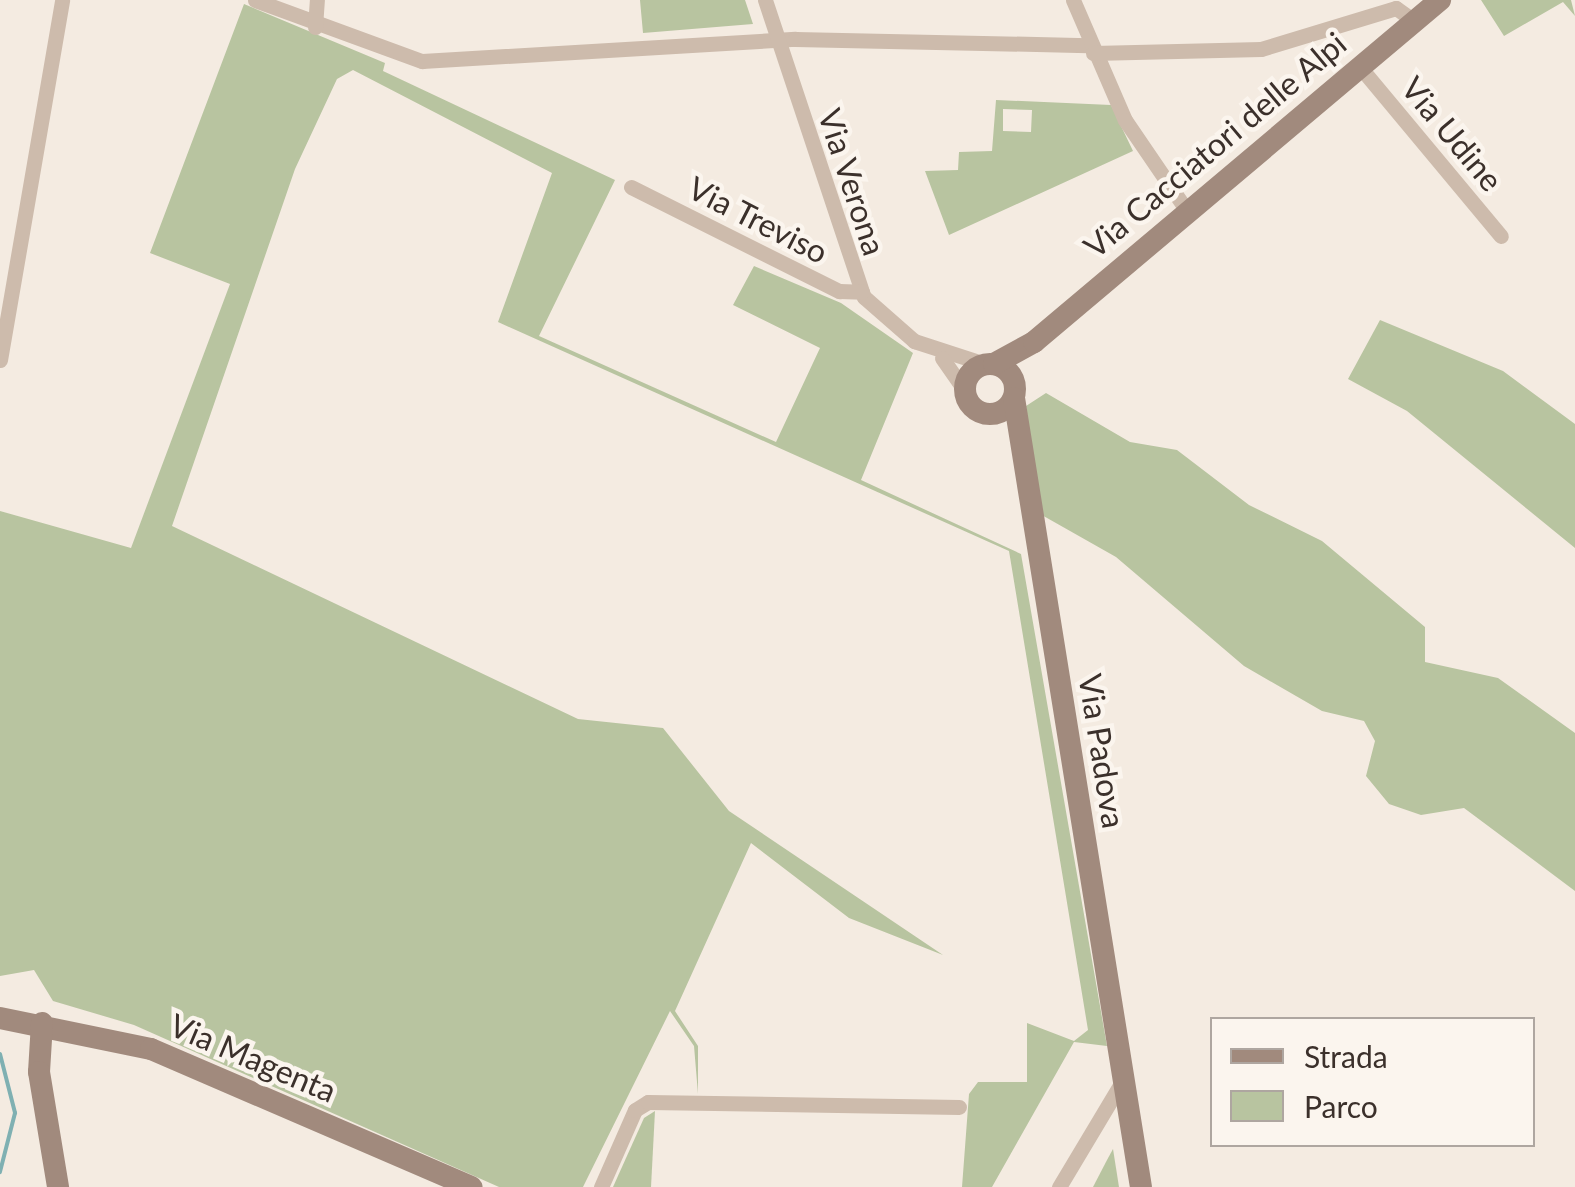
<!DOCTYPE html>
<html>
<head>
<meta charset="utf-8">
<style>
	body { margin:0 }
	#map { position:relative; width:1575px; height:1187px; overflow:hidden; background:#f4ebe1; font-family:Lato,sans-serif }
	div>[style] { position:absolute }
	.green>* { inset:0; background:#b8c4a0 }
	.stream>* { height:4px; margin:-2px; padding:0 2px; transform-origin:2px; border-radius:2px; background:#7fb0b2 }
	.street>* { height:15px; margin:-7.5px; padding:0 7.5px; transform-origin:7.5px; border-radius:7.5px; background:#cdbbac }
	.secondary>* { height:22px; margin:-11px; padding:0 11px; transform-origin:11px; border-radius:11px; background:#a18a7d }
	.secondary>.ring { margin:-11px; padding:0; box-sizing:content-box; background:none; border:22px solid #a18a7d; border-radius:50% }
	span { translate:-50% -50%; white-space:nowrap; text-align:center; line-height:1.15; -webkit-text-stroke:9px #fbf5ee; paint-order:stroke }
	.street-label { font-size:32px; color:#3b302b }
	.legend { position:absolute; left:1210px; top:1017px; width:325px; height:130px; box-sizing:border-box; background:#fbf5ee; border:2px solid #aea6a0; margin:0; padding:12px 18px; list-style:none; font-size:30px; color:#3b302b }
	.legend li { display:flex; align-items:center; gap:20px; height:50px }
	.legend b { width:50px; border:2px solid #aea6a0 }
</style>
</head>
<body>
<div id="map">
	<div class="green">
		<i style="clip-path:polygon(640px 0,745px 0,753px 24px,643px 33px)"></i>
		<i style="clip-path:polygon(1481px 0,1571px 0,1575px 16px,1563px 2px,1504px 36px)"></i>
		<i style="clip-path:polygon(244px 4px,385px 63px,383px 71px,615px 180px,539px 336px,776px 442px,820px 348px,733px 305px,754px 266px,841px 303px,913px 353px,861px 480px,1021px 554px,1107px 1046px,1074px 1042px,992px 1187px,962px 1187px,969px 1094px,978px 1082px,1027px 1082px,1027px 1023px,1074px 1041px,1088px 1030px,1009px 551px,498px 322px,552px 173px,353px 70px,337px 79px,295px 169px,172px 526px,578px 719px,663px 728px,729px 811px,943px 955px,849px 918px,751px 843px,675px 1011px,698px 1046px,698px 1094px,694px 1046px,670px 1011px,583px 1187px,499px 1187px,134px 1025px,53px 1001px,34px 970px,0 976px,0 511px,131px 548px,230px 284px,150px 253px)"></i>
		<i style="clip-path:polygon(evenodd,996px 100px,1111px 105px,1133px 151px,949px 235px,925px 171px,958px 170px,959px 152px,992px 151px,996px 100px,1003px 109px,1032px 110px,1031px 132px,1003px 131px,1003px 109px)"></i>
		<i style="clip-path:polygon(1380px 320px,1503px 371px,1575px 424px,1575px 548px,1407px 411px,1348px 379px)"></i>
		<i style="clip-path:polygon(1046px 393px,1130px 442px,1177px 450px,1249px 505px,1322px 541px,1425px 627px,1425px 662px,1498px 678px,1575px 733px,1575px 891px,1464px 808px,1421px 815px,1389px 804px,1366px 776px,1375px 741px,1364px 721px,1322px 711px,1244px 666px,1116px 557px,1040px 514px,1026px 406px)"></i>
		<i style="clip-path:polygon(655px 1111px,651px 1187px,613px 1187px,644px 1118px)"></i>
		<i style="clip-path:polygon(1113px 1149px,1119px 1187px,1093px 1187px,1107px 1160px)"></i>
	</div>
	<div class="stream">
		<i style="left:0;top:1054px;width:61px;rotate:75.7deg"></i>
		<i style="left:15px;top:1113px;width:61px;rotate:104.3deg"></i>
	</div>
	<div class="street">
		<i style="left:255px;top:0;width:178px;rotate:20.1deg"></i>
		<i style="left:422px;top:61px;width:374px;rotate:-3.4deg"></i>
		<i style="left:795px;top:39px;width:293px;rotate:1.2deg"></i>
		<i style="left:765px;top:0;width:313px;rotate:71.6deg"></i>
		<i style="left:864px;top:297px;width:67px;rotate:41.3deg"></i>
		<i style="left:914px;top:341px;width:75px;rotate:17.9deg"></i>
		<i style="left:1073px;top:0;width:131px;rotate:66.6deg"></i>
		<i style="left:1125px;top:120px;width:110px;rotate:55.7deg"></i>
		<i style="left:315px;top:27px;width:27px;rotate:-86deg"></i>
		<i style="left:1093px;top:53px;width:168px;rotate:-1.4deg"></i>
		<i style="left:1261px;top:49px;width:141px;rotate:-16.9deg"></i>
		<i style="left:1396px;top:8px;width:22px;rotate:36deg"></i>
		<i style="left:1360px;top:67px;width:220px;rotate:50.2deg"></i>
		<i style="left:631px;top:187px;width:233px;rotate:26.6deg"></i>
		<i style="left:839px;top:291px;width:23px;rotate:2deg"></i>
		<i style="left:942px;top:358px;width:40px;rotate:55.1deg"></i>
		<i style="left:0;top:360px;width:365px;rotate:-80.2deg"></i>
		<i style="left:601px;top:1187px;width:84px;rotate:-66.2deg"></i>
		<i style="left:635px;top:1110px;width:15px;rotate:-32deg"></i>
		<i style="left:648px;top:1102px;width:311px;rotate:0.9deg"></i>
		<i style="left:1059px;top:1187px;width:125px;rotate:-59.1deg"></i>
	</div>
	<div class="secondary">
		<i class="ring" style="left:965px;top:364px;width:28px;height:28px"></i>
		<i style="left:994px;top:364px;width:46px;rotate:-28.8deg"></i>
		<i style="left:1034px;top:342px;width:531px;rotate:-40.11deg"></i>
		<i style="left:1014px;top:398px;width:799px;rotate:80.86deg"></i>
		<i style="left:0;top:1018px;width:154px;rotate:11.6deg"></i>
		<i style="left:151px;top:1049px;width:349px;rotate:23.3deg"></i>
		<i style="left:42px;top:1023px;width:49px;rotate:93.5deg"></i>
		<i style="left:39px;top:1072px;width:117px;rotate:80.6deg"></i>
	</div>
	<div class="street-label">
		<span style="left:1452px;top:134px;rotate:50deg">Via Udine</span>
		<span style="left:1215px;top:145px;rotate:-40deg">Via Cacciatori delle Alpi</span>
		<span style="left:852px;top:182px;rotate:72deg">Via Verona</span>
		<span style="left:758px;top:220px;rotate:27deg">Via Treviso</span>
		<span style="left:1102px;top:751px;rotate:81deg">Via Padova</span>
		<span style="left:253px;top:1058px;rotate:23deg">Via Magenta</span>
	</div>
	<ul class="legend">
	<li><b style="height:12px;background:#a18a7d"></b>Strada</li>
	<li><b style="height:28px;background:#b8c4a0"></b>Parco</li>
	</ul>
</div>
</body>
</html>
